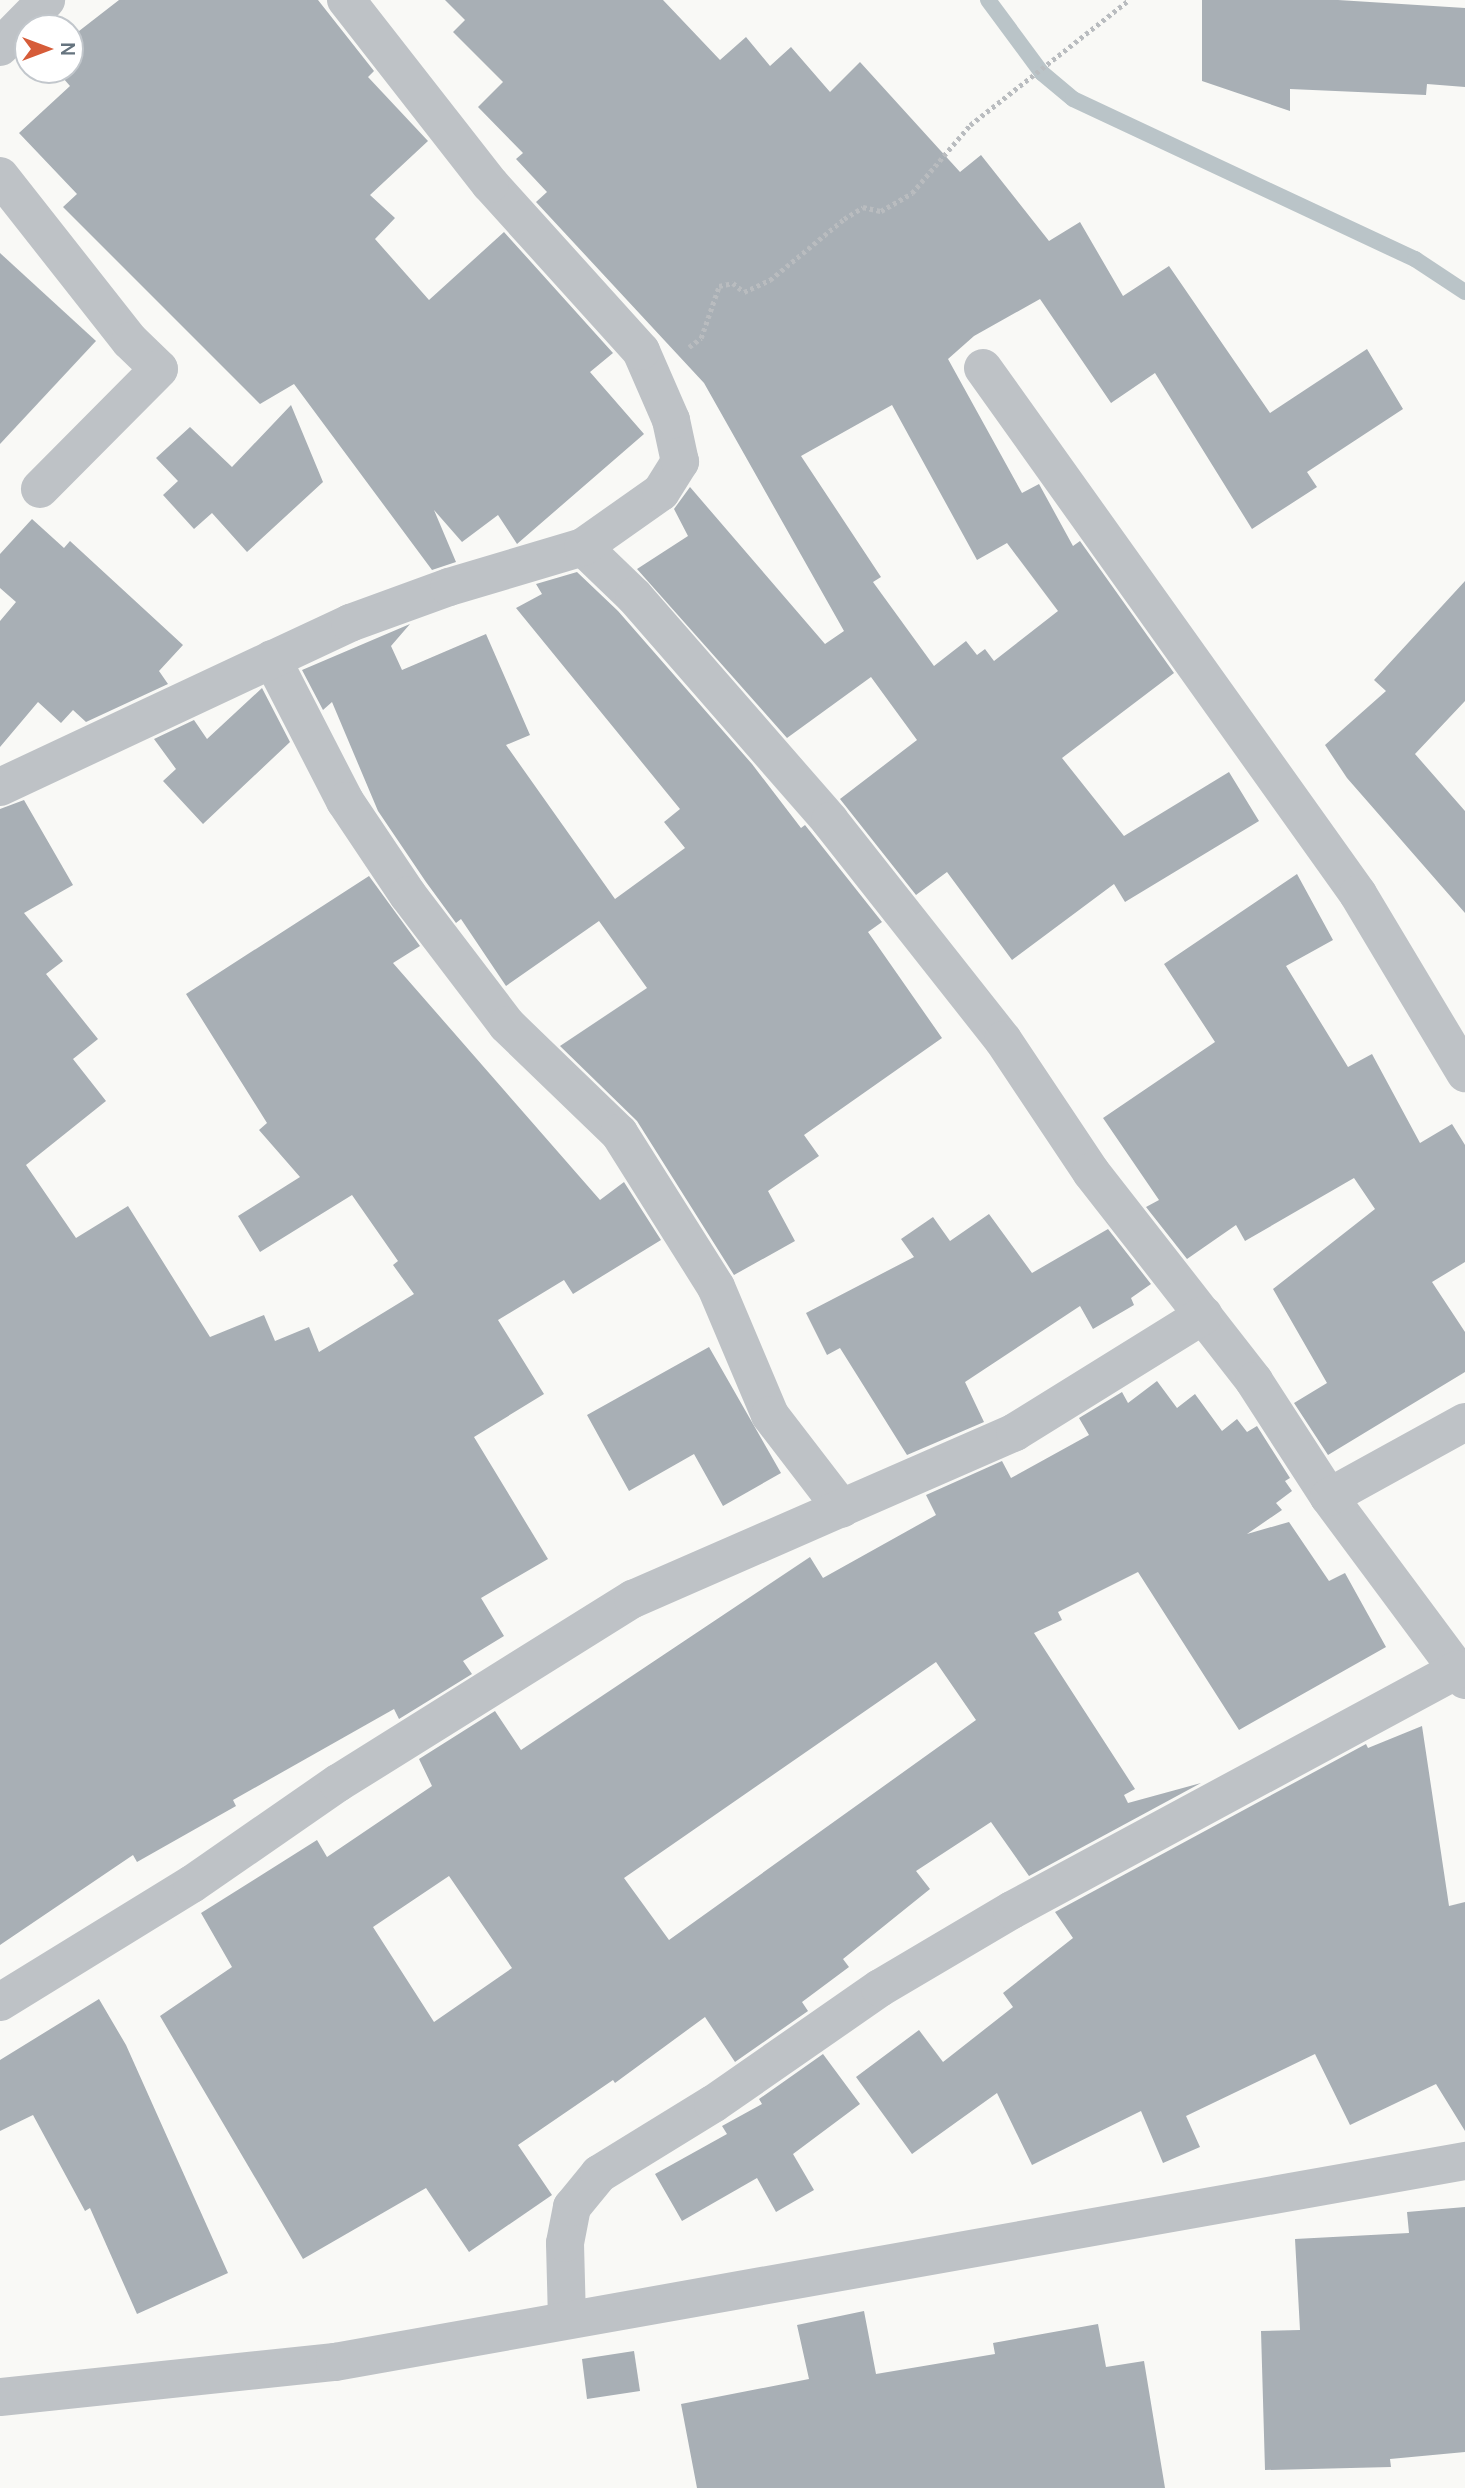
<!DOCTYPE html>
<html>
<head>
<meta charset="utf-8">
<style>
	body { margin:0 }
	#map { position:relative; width:1465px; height:2488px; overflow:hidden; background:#f9f9f6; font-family:Manrope,sans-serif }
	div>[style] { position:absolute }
	.stream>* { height:16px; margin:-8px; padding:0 8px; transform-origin:8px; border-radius:8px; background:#bac4c8 }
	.building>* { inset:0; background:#a8afb5 }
	.path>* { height:4.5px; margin-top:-2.25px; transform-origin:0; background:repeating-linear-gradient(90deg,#b9bcbf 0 3.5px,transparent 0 7px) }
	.minor>* { height:38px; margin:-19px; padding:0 19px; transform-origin:19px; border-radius:19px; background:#bec2c6 }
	span { translate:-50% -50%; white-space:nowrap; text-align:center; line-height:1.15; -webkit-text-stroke:7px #fff; paint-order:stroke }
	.north { position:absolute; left:14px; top:14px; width:70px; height:70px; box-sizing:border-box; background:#fff; border:2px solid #c2c7cc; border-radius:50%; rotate:90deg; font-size:19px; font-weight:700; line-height:28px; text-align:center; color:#66747f }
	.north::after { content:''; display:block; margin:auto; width:24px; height:32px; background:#d65c39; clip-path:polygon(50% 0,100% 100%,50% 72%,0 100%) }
</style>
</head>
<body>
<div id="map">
	<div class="stream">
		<i style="left:988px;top:0;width:91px;rotate:53.5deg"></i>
		<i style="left:1042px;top:73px;width:40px;rotate:40deg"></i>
		<i style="left:1073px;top:99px;width:378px;rotate:25.1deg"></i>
		<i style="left:1415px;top:259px;width:60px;rotate:33.4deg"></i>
	</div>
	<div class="building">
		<i style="clip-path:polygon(119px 0,318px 0,374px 71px,368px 77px,428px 141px,370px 195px,395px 218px,375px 239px,429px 300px,504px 232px,613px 353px,590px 372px,644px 434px,517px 544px,498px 515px,462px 542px,434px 510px,456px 562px,432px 570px,294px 384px,260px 404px,63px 207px,77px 194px,19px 133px,70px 86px,56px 70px,70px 70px,70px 38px)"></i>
		<i style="clip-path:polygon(evenodd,445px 0,663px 0,720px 60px,746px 37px,770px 66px,791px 47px,830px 92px,860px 62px,960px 172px,981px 155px,1049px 241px,1080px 222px,1123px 296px,1169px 266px,1270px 413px,1367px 349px,1403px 409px,1307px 472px,1317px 487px,1252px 529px,1155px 373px,1111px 403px,1040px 299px,974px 336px,948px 359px,1022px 493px,1039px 484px,1073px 546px,1080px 541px,1174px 673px,1062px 758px,1124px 836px,1229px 772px,1259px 821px,1125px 902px,1114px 884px,1012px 960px,947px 872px,916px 895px,840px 799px,917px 740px,871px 677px,787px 738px,637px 569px,688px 536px,674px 509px,690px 487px,825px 644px,844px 631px,704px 383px,536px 202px,547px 192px,516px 159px,523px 153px,478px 107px,503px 82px,453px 32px,465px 20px,445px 0,892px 405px,977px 560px,1007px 543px,1058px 611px,994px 661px,985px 649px,977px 655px,966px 641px,934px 666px,873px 582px,881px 577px,801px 456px,892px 405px)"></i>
		<i style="clip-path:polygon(1202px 0,1338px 0,1465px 8px,1465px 87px,1427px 84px,1426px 95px,1290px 89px,1290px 111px,1202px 81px)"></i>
		<i style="clip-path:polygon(0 253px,96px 341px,0 444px)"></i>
		<i style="clip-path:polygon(291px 405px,323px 482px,247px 552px,212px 513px,194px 529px,163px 495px,178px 481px,156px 458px,190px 427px,232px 467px)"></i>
		<i style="clip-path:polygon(32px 519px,64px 548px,70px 541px,183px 645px,159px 671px,168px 684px,86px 722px,73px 710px,61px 723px,38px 702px,0 747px,0 621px,16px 602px,0 588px,0 554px)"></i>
		<i style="clip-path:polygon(577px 572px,618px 611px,752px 764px,801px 828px,805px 825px,813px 835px,882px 922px,868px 932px,942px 1038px,804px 1135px,819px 1156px,768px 1191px,795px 1241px,734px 1275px,637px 1121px,560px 1046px,647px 988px,599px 921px,506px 986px,461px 919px,456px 923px,426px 882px,378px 811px,332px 702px,323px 710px,302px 670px,410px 624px,391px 646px,402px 670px,486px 634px,530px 735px,506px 745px,615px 899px,685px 848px,664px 822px,680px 809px,516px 608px,542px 594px,536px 584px)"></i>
		<i style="clip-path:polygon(1465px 581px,1465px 701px,1415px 754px,1465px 811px,1465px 913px,1347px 778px,1325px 745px,1386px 691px,1374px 680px)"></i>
		<i style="clip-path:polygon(262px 688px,290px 742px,203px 824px,163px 781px,176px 769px,154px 739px,194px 720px,207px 739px)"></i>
		<i style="clip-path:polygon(24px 800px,73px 885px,24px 913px,63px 961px,46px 974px,98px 1039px,73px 1059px,106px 1101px,26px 1165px,76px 1238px,128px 1206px,210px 1337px,264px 1315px,275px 1341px,309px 1327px,319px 1352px,414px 1294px,393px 1265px,398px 1261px,352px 1195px,260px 1252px,238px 1216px,300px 1177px,259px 1130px,267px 1123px,186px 994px,369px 876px,420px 946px,393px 963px,600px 1200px,624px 1182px,661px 1240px,573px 1294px,564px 1280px,498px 1320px,544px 1394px,474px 1437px,548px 1559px,481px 1598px,504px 1636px,463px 1661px,472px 1674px,399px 1719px,394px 1709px,233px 1800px,236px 1806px,137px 1862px,133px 1855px,0 1945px,0 809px)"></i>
		<i style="clip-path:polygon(1297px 874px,1333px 940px,1286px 966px,1348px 1067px,1372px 1054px,1420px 1143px,1452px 1124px,1465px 1145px,1465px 1262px,1432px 1282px,1465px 1332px,1465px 1372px,1328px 1455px,1294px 1403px,1327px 1383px,1273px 1289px,1375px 1209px,1354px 1178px,1245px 1241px,1236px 1225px,1187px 1259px,1146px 1207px,1159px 1200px,1103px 1118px,1215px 1042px,1164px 964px)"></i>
		<i style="clip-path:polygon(989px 1214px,1032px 1273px,1108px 1229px,1151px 1284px,1131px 1298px,1134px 1305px,1093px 1329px,1080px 1306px,965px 1382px,984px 1422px,907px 1455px,840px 1348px,827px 1355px,806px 1313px,914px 1257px,901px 1239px,933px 1217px,950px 1241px)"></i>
		<i style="clip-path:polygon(709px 1347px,781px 1473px,723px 1506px,694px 1454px,629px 1491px,587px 1415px)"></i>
		<i style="clip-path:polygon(evenodd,1157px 1381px,1177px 1408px,1195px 1394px,1222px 1431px,1237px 1419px,1247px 1432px,1257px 1426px,1290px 1478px,1285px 1481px,1292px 1491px,1276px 1503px,1282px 1510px,1247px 1534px,1289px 1522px,1329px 1581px,1345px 1573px,1386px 1647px,1239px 1730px,1138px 1572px,1058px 1612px,1062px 1620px,1034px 1633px,1135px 1789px,1124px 1795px,1128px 1803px,1201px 1783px,1029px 1876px,991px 1822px,916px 1871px,930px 1889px,843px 1959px,849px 1967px,802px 2002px,808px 2011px,735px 2062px,705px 2017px,615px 2083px,613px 2080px,518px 2145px,552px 2195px,469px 2252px,426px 2188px,303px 2259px,160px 2016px,232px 1967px,201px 1913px,317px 1840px,327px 1857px,432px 1786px,419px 1759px,495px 1711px,521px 1750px,810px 1557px,823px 1578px,936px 1515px,926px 1495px,1002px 1461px,1011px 1478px,1089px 1435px,1079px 1418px,1122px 1392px,1128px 1403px,1157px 1381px,936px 1662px,976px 1720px,669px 1940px,624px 1878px,936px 1662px,1157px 1381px,449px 1876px,512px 1968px,434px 2022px,373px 1927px,449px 1876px)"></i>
		<i style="clip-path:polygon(1422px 1726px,1449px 1906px,1465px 1902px,1465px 2131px,1436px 2084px,1350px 2125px,1315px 2054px,1186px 2116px,1200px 2147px,1163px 2163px,1141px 2111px,1032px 2165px,997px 2093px,912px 2154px,856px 2077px,919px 2030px,943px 2062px,1013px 2007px,1003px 1993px,1073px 1938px,1055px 1912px,1366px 1744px,1368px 1748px)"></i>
		<i style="clip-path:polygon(99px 1999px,126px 2045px,228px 2273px,137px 2314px,90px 2208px,85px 2211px,33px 2115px,0 2131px,0 2060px)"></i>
		<i style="clip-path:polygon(823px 2054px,860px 2104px,793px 2154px,814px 2190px,776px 2212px,757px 2178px,682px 2221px,655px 2174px,727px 2134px,722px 2126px,762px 2104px,759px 2099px)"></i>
		<i style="clip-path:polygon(1465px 2207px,1465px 2452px,1390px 2459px,1391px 2467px,1265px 2470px,1261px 2331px,1300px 2330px,1295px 2239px,1409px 2233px,1407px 2212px)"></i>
		<i style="clip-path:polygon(864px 2311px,876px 2374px,995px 2354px,993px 2343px,1098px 2324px,1106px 2367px,1144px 2361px,1165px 2488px,697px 2488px,681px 2404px,809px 2379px,797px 2325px)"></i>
		<i style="clip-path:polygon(634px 2351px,640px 2391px,587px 2399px,582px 2359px)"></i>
	</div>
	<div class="path">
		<i style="left:689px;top:347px;width:15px;rotate:-37deg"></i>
		<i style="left:701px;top:338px;width:55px;rotate:-70.9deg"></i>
		<i style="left:719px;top:286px;width:14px;rotate:-12deg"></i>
		<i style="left:733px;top:283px;width:14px;rotate:39deg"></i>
		<i style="left:744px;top:292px;width:29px;rotate:-25deg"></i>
		<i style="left:770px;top:280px;width:96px;rotate:-39.5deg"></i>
		<i style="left:844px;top:219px;width:22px;rotate:-32deg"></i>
		<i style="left:863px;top:207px;width:18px;rotate:13deg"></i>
		<i style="left:881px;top:211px;width:36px;rotate:-30deg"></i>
		<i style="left:912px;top:193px;width:89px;rotate:-49.5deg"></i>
		<i style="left:970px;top:125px;width:202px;rotate:-38.2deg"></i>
	</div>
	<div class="minor">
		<i style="left:0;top:47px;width:66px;rotate:-45.6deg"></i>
		<i style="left:0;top:176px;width:210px;rotate:51.8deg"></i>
		<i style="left:130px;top:341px;width:40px;rotate:44deg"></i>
		<i style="left:159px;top:369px;width:169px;rotate:134.8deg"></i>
		<i style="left:983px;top:368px;width:646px;rotate:54.51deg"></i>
		<i style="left:1358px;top:894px;width:209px;rotate:59.1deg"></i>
		<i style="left:583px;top:547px;width:71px;rotate:43.9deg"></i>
		<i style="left:634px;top:596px;width:298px;rotate:48.9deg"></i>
		<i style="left:830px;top:821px;width:279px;rotate:51.7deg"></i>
		<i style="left:1003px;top:1040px;width:159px;rotate:56.3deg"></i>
		<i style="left:1091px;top:1172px;width:265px;rotate:52deg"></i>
		<i style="left:1254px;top:1381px;width:138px;rotate:57.1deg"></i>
		<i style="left:1329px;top:1497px;width:228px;rotate:53.4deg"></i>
		<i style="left:272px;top:659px;width:160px;rotate:62.8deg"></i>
		<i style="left:345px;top:801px;width:113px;rotate:56.2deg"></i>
		<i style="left:408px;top:895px;width:163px;rotate:52.7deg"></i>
		<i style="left:507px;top:1025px;width:156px;rotate:44deg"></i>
		<i style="left:619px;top:1133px;width:182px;rotate:57.8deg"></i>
		<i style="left:716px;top:1287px;width:139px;rotate:67.1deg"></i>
		<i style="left:770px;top:1415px;width:118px;rotate:52.5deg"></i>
		<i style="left:0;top:787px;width:387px;rotate:-25.1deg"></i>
		<i style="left:350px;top:623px;width:105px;rotate:-20deg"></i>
		<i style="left:449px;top:587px;width:140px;rotate:-16.6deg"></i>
		<i style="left:583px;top:547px;width:95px;rotate:-35.2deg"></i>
		<i style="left:661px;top:492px;width:36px;rotate:-58deg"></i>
		<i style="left:680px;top:462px;width:43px;rotate:-102.1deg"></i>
		<i style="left:671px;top:420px;width:75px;rotate:-113.5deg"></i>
		<i style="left:641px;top:351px;width:225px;rotate:-132.1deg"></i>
		<i style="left:490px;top:184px;width:234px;rotate:-128deg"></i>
		<i style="left:1329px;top:1497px;width:155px;rotate:-28.9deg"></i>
		<i style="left:0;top:2002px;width:225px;rotate:-31.6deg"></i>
		<i style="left:192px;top:1884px;width:178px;rotate:-34.7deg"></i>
		<i style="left:338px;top:1783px;width:348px;rotate:-32deg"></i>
		<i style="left:633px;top:1599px;width:417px;rotate:-23.6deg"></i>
		<i style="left:1015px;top:1432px;width:222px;rotate:-31.8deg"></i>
		<i style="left:567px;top:2320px;width:77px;rotate:-91.5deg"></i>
		<i style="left:565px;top:2243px;width:37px;rotate:-79deg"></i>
		<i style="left:572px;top:2207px;width:43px;rotate:-50.7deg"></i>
		<i style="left:599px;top:2174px;width:134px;rotate:-31.6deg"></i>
		<i style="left:713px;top:2104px;width:203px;rotate:-34.8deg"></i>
		<i style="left:880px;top:1988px;width:153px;rotate:-30.6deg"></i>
		<i style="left:1012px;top:1910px;width:506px;rotate:-28.34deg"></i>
		<i style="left:0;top:2397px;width:337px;rotate:-6deg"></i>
		<i style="left:335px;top:2362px;width:1148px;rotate:-10.09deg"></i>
	</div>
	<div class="north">N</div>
</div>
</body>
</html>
